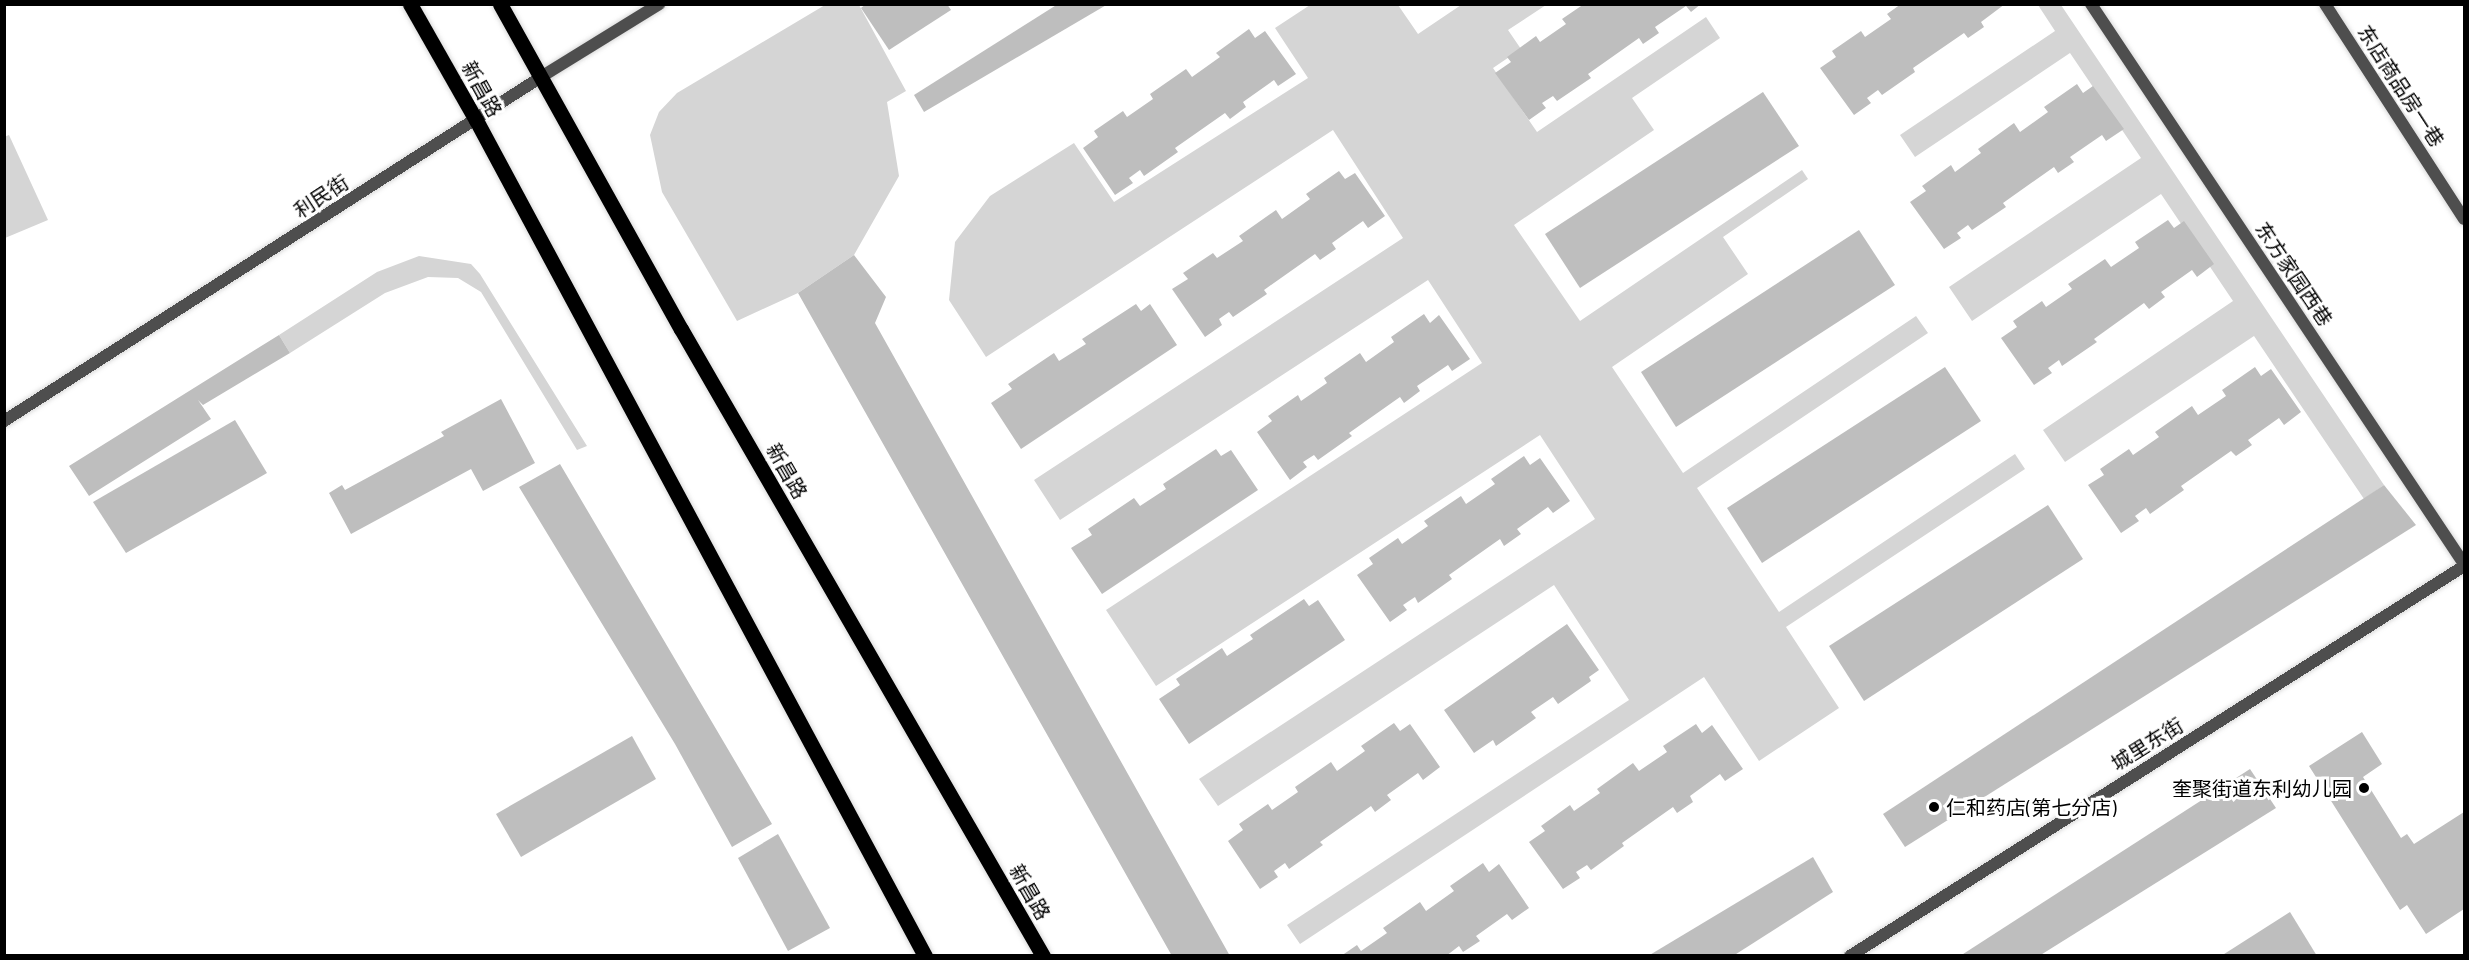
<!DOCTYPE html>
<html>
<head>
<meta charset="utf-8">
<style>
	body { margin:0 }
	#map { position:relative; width:2469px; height:960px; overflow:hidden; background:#fff; font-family:Barlow,"Noto Sans SC",sans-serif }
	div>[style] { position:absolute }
	.green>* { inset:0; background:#d5d5d5 }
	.building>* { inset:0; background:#bebebe }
	.roads { filter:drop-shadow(0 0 2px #dbdbdb) drop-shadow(0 0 2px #dbdbdb) }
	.minor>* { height:12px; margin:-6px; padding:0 6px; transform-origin:6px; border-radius:6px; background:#4e4e4e }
	.tertiary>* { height:12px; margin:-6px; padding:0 6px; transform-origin:6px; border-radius:6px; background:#4e4e4e }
	.primary>* { height:15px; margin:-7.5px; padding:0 7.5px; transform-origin:7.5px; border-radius:7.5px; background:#000 }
	.dots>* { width:16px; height:16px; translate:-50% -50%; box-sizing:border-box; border:3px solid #fff; border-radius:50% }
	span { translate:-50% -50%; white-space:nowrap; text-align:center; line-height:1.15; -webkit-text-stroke:6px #fff; paint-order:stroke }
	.street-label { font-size:20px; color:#000 }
	.poi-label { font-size:20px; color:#000 }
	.right { translate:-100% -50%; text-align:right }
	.left { translate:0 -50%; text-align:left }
	.frame { position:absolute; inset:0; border:6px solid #000; pointer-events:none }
</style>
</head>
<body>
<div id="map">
	<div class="green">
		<i style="clip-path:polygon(825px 5px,859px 5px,906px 91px,887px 102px,899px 176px,854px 255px,798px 293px,737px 321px,662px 192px,650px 135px,659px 112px,677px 93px)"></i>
		<i style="clip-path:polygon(1310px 5px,1398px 5px,1418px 34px,1461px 5px,1546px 5px,1508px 30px,1521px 49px,1493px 68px,1537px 132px,1706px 17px,1720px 38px,1632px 98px,1654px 130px,1514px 225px,1580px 321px,1802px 170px,1808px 179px,1723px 237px,1748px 274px,1612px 367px,1683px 473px,1916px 316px,1928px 333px,1697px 488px,1779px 612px,2015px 454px,2025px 469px,1786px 627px,1839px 708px,1759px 761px,1704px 677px,1300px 944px,1287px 925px,1629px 700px,1554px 585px,1218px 806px,1199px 779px,1595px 519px,1540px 435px,1156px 686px,1106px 610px,1482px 363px,1428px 280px,1060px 520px,1034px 480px,1403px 238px,1333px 130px,986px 357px,949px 300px,955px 242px,990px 196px,1074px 143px,1114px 202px,1308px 78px,1275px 28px)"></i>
		<i style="clip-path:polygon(2038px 5px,2061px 5px,2384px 485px,2364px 499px,2254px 336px,2065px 462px,2043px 430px,2233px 301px,2161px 194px,1972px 321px,1949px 287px,2141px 158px,2070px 53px,1915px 157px,1900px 135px,2055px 31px)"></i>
		<i style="clip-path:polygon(9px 135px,48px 220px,5px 238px,4px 137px)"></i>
		<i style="clip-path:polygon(419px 256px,471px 264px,480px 274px,587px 446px,577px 450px,481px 292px,458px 278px,428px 277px,385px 293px,290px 353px,279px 335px,377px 272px)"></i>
	</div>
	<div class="building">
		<i style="clip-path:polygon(866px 4px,947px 4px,951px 10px,889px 50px,861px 8px)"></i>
		<i style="clip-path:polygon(1058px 4px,1108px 4px,924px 112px,914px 95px)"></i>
		<i style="clip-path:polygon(1584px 4px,1701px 4px,1691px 12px,1686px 6px,1655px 27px,1659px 33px,1643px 44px,1639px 38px,1588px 74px,1591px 78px,1557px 101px,1553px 96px,1542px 103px,1546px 108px,1529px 120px,1495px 73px,1511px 62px,1507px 57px,1536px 36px,1540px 42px,1566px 24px,1562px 19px)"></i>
		<i style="clip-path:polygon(1901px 4px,2005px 4px,1981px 22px,1984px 27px,1968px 38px,1964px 33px,1913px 68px,1915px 72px,1882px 95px,1878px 90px,1867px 98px,1871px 103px,1854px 115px,1820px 68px,1836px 57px,1832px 51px,1861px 31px,1865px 37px,1891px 19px,1887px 14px)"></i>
		<i style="clip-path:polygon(1249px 29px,1255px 38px,1265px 31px,1296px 74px,1278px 86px,1274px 80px,1243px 102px,1246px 107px,1230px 119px,1225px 113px,1175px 148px,1178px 152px,1144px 176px,1140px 170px,1129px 178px,1133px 183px,1115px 195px,1083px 148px,1098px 137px,1094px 131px,1123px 111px,1127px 117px,1153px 99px,1150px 94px,1186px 69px,1192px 77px,1220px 57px,1216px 53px)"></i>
		<i style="clip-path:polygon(2077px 84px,2083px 93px,2093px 86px,2124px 129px,2106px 141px,2102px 135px,2070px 157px,2074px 162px,2058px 173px,2054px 167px,2003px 203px,2006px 207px,1972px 230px,1968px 225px,1957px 233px,1961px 238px,1944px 249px,1910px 202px,1926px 191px,1922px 186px,1951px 165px,1955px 172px,1981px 153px,1978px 149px,2014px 123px,2020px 132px,2048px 112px,2044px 107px)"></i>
		<i style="clip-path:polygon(1763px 92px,1799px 146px,1580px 288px,1545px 234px)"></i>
		<i style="clip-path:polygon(1339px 171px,1345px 179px,1355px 173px,1385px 216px,1368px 228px,1363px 221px,1332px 243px,1336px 249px,1320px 260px,1315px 254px,1264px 290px,1267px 294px,1233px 317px,1229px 312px,1219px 319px,1222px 325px,1205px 337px,1172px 289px,1188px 279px,1183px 273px,1213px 253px,1217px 258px,1243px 241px,1239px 236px,1276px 210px,1282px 219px,1310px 199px,1306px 194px)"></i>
		<i style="clip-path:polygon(2168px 220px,2174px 228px,2184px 221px,2214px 264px,2197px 277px,2192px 270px,2161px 292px,2165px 297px,2149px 309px,2144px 303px,2094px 339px,2097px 342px,2062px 366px,2059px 360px,2048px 368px,2052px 373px,2034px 385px,2001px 338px,2017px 327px,2013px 321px,2042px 301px,2046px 307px,2072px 289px,2068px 284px,2105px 259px,2111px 267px,2139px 248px,2135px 242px)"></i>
		<i style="clip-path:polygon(1859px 230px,1895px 285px,1676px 427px,1641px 372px)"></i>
		<i style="clip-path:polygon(854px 255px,886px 297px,875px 323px,1230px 956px,1172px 956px,798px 293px)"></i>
		<i style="clip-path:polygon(1136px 304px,1141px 311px,1150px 304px,1177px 345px,1021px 449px,991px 403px,1012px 389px,1008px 384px,1054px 353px,1059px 361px,1086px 344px,1082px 339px)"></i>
		<i style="clip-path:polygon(1424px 314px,1430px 323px,1439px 315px,1470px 359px,1452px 371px,1448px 365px,1417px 386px,1420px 391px,1404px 403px,1400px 397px,1349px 433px,1352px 436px,1318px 460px,1314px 455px,1303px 462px,1307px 467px,1290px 480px,1257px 432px,1272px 421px,1268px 416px,1298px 395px,1301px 401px,1327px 383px,1324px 378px,1360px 353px,1366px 362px,1394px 342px,1391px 337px)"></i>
		<i style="clip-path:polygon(279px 335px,290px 353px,203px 405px,198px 400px,211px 419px,89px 496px,69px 466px)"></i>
		<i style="clip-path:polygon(1945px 367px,1981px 421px,1762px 563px,1727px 508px)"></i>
		<i style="clip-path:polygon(2255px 367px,2261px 376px,2271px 369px,2301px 412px,2284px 425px,2279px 418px,2248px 440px,2252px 445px,2236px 456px,2231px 451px,2181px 486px,2184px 490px,2150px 514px,2146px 508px,2135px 516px,2139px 521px,2121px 533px,2088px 485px,2104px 475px,2100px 469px,2129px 449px,2133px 455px,2159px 437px,2155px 432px,2192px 406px,2198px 415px,2226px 396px,2222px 390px)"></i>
		<i style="clip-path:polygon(501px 399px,535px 463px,483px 491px,471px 469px,351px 534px,329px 493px,342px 485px,345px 490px,444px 436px,441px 432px)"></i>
		<i style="clip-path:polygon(235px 420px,267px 473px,126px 553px,93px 502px)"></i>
		<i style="clip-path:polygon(1216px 449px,1221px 456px,1231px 450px,1258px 490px,1102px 594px,1071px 548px,1092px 535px,1088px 529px,1134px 498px,1140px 506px,1166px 489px,1163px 484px)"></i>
		<i style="clip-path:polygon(1524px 456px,1530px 465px,1540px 458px,1570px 501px,1553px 513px,1548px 507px,1517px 529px,1521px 534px,1504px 546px,1500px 539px,1449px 575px,1452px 579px,1418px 603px,1415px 597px,1403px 605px,1407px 610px,1390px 622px,1357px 575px,1373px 564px,1369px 558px,1398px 538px,1402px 544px,1428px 526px,1424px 521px,1461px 496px,1466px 504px,1495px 484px,1491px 479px)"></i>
		<i style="clip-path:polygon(560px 464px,772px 824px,732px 847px,675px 744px,519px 487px)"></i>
		<i style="clip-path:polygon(2384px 485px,2416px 525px,1905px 847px,1883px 814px)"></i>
		<i style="clip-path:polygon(2048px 505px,2083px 559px,1864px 701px,1829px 646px)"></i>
		<i style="clip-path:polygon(1304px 599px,1309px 606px,1318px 600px,1345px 640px,1189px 744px,1159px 699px,1180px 685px,1176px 679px,1222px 648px,1227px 656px,1253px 639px,1250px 635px)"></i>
		<i style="clip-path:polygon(1567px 624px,1599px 670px,1589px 677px,1591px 681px,1558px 704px,1553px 697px,1531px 712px,1536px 718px,1496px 746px,1493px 740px,1474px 753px,1444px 710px)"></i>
		<i style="clip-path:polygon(1394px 723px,1400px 731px,1410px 724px,1440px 767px,1423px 780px,1418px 773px,1387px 795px,1391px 800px,1375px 812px,1371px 806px,1320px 842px,1323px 845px,1289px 869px,1285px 863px,1274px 871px,1278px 877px,1260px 889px,1228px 841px,1243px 830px,1239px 824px,1268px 804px,1272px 810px,1298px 792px,1295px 787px,1331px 762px,1337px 771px,1365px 751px,1361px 746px)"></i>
		<i style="clip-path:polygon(1696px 724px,1702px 733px,1712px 725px,1743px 769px,1725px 781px,1720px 774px,1690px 796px,1693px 802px,1677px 813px,1673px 807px,1622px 843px,1624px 846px,1591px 870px,1587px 865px,1576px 872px,1580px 878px,1563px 889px,1529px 842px,1545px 831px,1541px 826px,1570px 805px,1574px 811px,1600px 793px,1597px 789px,1633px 763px,1639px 771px,1667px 752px,1663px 746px)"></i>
		<i style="clip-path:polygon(2362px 732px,2382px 764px,2363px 777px,2401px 838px,2407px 834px,2414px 844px,2464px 812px,2464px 909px,2426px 934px,2407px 905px,2400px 910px,2309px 766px)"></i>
		<i style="clip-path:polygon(632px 736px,656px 779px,521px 857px,496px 814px)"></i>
		<i style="clip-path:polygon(2250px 769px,2276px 808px,2039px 956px,1960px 956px)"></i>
		<i style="clip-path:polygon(778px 834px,830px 928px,788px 951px,738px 858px)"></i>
		<i style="clip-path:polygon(1813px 857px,1833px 892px,1733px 956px,1648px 956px)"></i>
		<i style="clip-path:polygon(1483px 863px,1489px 872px,1499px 864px,1529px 908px,1512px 920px,1507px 914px,1476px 936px,1480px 941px,1463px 952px,1459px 946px,1446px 956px,1341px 956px,1357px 945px,1361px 951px,1387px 933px,1383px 928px,1420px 902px,1426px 911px,1454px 891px,1450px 886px)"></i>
		<i style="clip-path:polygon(2290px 912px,2317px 956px,2221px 956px)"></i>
	</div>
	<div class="roads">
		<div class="minor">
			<i style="left:2091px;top:4px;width:673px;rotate:56.33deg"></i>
			<i style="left:2325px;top:4px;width:256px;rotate:57.1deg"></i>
		</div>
		<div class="tertiary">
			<i style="left:4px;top:421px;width:638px;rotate:-32.64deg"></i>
			<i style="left:541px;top:77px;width:139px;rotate:-31.7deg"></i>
			<i style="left:1850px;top:956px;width:727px;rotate:-32.42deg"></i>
		</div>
		<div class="primary">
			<i style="left:410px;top:4px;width:133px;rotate:60.4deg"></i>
			<i style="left:476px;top:120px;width:949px;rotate:61.76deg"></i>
			<i style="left:500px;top:4px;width:372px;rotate:60.9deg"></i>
			<i style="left:681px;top:329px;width:724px;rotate:60deg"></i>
		</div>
	</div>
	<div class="dots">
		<i style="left:2364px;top:788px;background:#000"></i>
		<i style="left:1934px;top:807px;background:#000"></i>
	</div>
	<div class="street-label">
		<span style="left:2401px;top:86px;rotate:57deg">东店商品房一巷</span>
		<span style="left:482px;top:89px;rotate:61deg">新昌路</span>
		<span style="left:321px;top:196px;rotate:-33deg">利民街</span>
		<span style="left:2294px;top:274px;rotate:56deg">东方家园西巷</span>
		<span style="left:787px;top:471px;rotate:60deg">新昌路</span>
		<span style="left:2147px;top:744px;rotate:-32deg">城里东街</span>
		<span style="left:1030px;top:892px;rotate:60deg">新昌路</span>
	</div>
	<div class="poi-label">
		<span class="right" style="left:2352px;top:788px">奎聚街道东利幼儿园</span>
		<span class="left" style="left:1946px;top:807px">仁和药店(第七分店)</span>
	</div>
	<div class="frame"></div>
</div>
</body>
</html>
